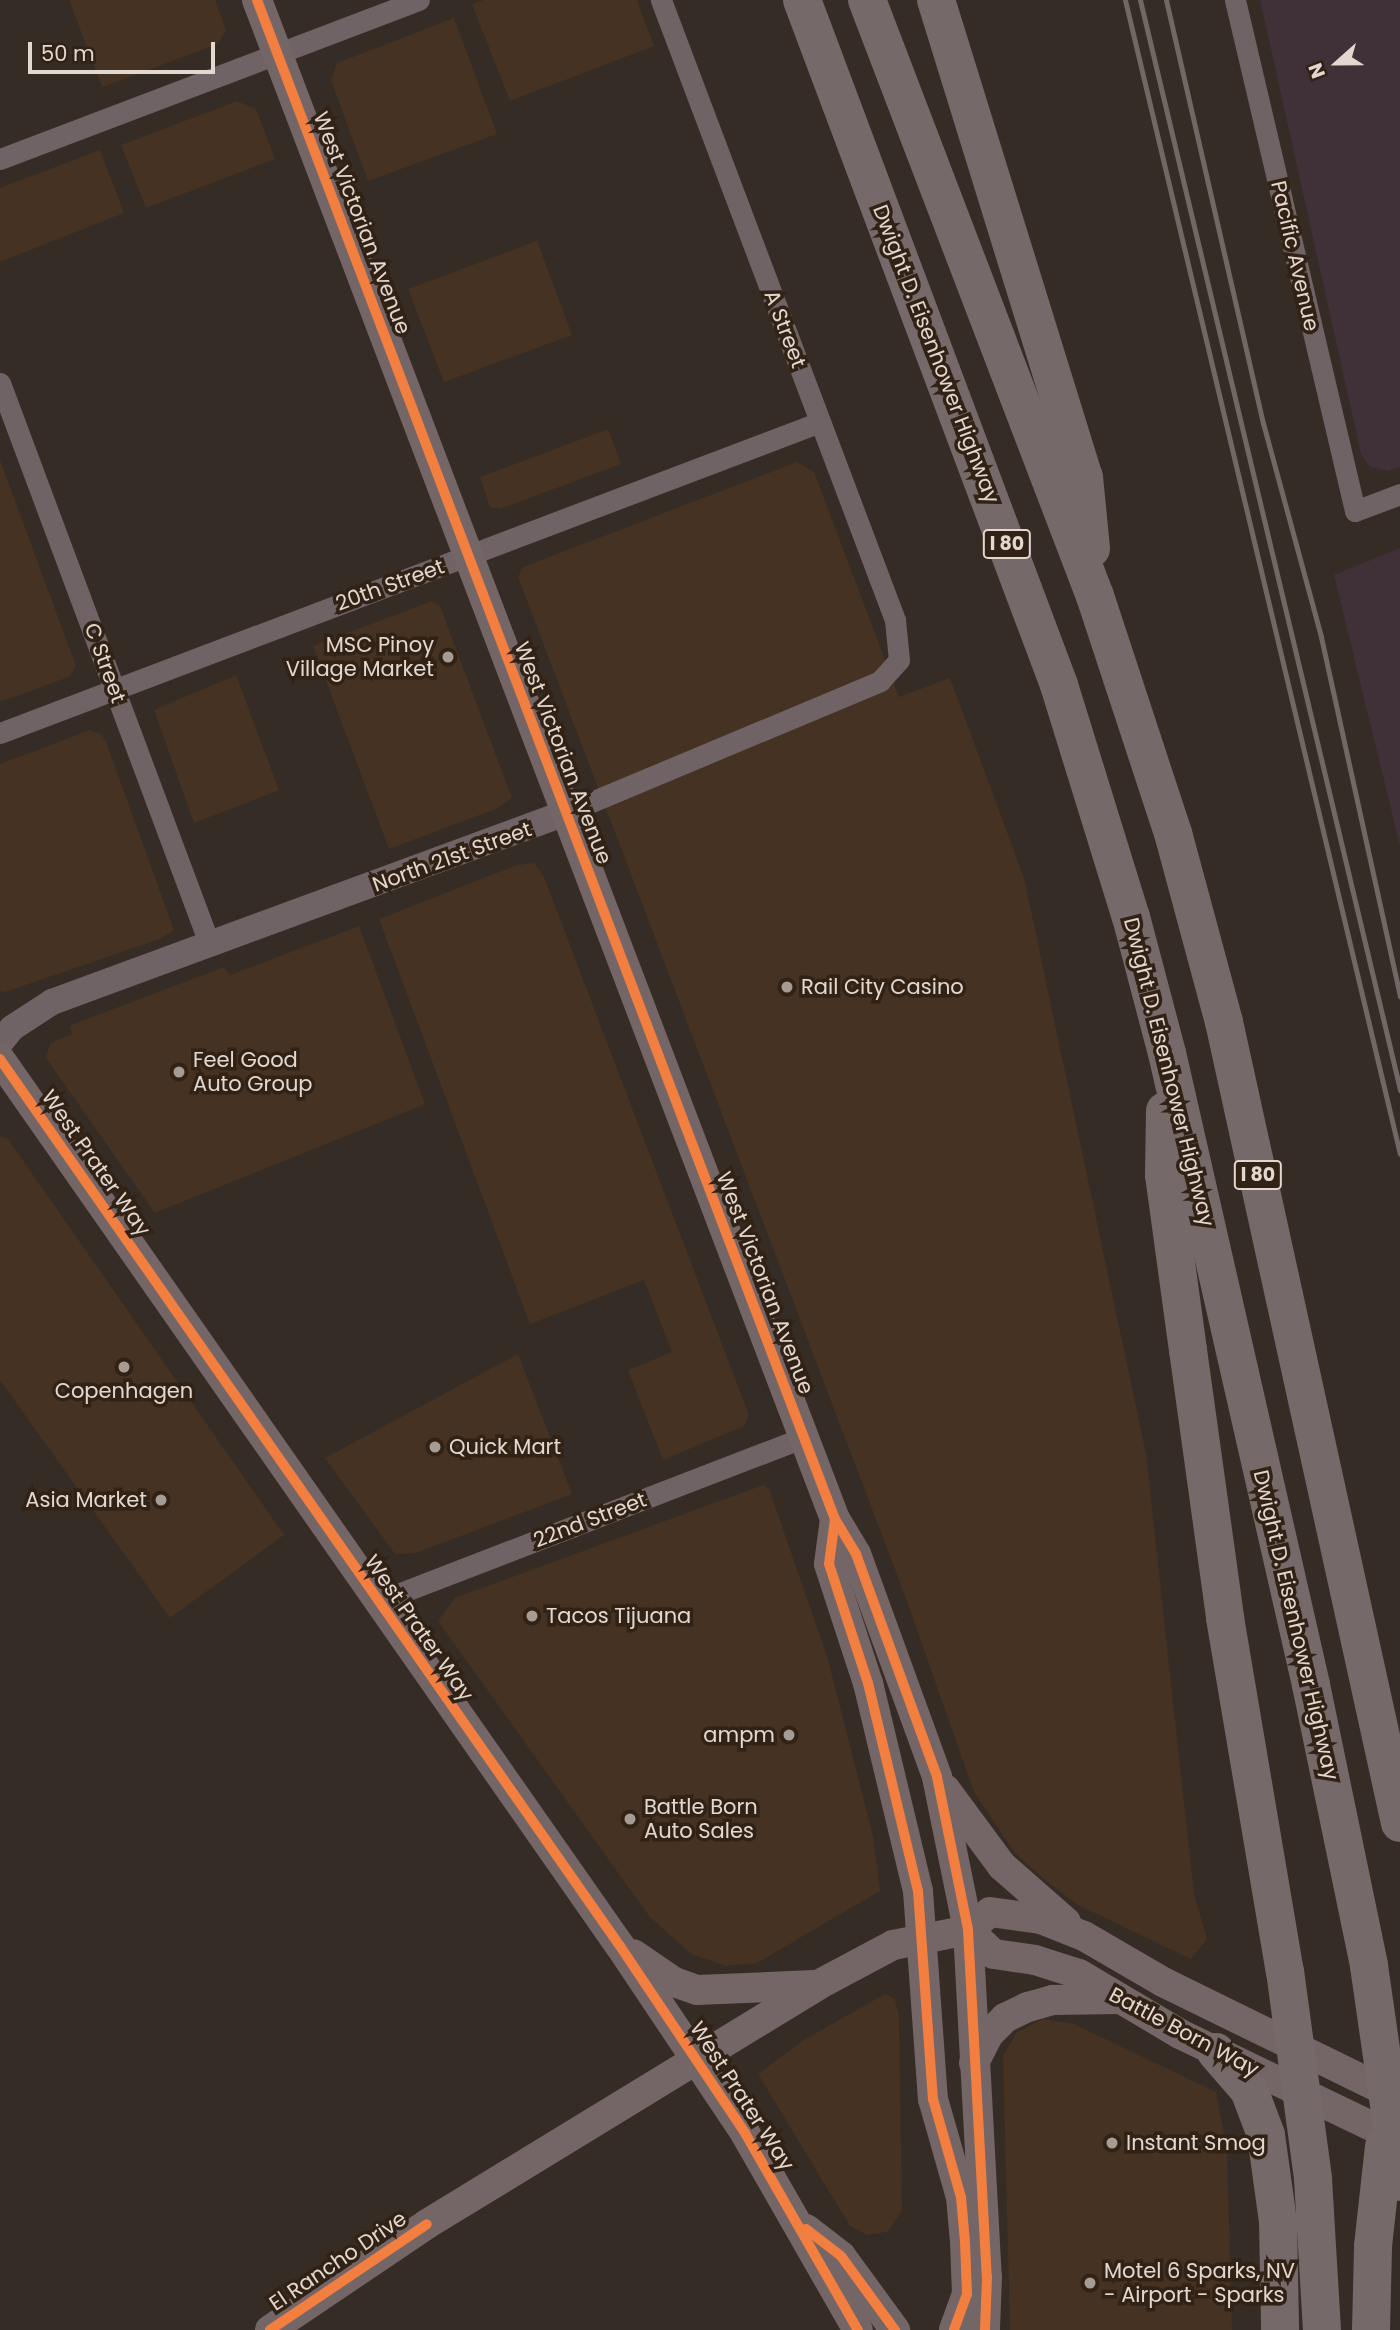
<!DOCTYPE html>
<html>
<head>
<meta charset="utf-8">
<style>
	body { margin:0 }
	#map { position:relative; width:1400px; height:2330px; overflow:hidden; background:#352c25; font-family:Poppins,sans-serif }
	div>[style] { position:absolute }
	.built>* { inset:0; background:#453222 }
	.industrial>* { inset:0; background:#403038 }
	.minor>* { height:21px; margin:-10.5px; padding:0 10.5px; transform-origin:10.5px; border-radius:10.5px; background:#706366 }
	.tertiary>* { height:26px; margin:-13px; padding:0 13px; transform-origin:13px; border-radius:13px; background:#706366 }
	.secondary>* { height:30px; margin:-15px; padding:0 15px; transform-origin:15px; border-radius:15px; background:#746567 }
	.motorway>* { height:38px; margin:-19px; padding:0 19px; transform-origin:19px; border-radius:19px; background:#76696a }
	.rail>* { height:5px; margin:-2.5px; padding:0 2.5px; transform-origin:2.5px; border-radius:2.5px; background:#716866 }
	.motorway-bridge>* { height:38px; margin:-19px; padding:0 19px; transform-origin:19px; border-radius:19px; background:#76696a }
	.cycleway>* { height:10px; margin:-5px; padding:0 5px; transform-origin:5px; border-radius:5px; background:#f27e40 }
	.dots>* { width:19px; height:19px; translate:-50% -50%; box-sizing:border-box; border:4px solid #312215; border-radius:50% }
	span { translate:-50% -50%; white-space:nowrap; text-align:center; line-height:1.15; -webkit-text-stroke:7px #312215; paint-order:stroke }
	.shield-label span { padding:2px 5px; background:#312215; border:2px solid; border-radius:5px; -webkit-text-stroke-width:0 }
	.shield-label { font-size:19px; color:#e3d8d0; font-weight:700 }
	.street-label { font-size:21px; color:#e3d8d0 }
	.poi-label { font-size:21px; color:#e3d8d0 }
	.right { translate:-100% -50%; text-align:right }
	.left { translate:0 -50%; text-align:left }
	.north { position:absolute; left:1302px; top:28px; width:70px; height:70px; -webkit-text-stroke:5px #312215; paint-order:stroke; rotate:249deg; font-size:19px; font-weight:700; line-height:28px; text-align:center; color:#e3d8d0 }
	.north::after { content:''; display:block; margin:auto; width:24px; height:32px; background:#e3d8d0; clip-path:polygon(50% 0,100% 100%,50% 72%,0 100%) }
	.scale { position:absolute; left:28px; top:42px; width:187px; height:32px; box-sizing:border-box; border:4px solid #e3d8d0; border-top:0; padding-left:9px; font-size:21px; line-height:24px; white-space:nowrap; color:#e3d8d0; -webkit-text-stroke:5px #312215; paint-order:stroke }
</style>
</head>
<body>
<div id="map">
	<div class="built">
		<i style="clip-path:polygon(69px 0,215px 0,226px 30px,218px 44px,102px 87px)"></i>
		<i style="clip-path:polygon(484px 0,637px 0,654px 46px,510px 101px,472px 4px)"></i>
		<i style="clip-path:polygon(454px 18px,497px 134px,368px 181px,331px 80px,337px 63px)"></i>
		<i style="clip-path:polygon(237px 101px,256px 109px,275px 159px,146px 208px,121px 145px)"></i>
		<i style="clip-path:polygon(100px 150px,124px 213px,0 262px,0 188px)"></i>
		<i style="clip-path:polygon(537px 241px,572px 335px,444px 382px,408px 289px)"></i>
		<i style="clip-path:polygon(608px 429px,621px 464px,500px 509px,490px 507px,480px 477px)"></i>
		<i style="clip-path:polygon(0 460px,76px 666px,69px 677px,0 702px)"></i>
		<i style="clip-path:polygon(797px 462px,814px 472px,899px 697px,950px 678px,1024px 878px,1146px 1454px,1194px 1894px,1207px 1939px,1191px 1959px,1078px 1905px,1045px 1880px,1015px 1853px,974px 1792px,904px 1593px,518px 577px,523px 567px)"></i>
		<i style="clip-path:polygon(432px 601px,440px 606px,512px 798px,496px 809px,389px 849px,313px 646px)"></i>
		<i style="clip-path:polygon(236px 675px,279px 790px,194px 823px,154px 710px)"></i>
		<i style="clip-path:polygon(90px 730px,102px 735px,106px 742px,174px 930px,160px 939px,5px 992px,0 991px,0 764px)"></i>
		<i style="clip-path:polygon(534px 863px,544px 877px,749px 1415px,744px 1426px,663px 1460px,628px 1370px,672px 1352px,644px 1280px,530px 1324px,379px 919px,517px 865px)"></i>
		<i style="clip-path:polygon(359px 926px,425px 1104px,155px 1213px,46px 1058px,50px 1043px,72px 1034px,69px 1026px,224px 967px,230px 975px)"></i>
		<i style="clip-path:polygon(0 1136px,8px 1139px,284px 1535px,170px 1618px,0 1380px)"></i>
		<i style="clip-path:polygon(518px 1354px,572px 1494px,416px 1553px,395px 1554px,325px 1458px)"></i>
		<i style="clip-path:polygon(763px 1485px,769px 1489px,827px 1656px,873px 1836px,880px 1891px,757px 1963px,726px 1966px,691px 1954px,649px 1916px,438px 1621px,455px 1598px)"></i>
		<i style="clip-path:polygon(885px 1994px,895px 1999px,899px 2018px,902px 2211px,887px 2232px,867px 2235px,850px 2226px,758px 2074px,802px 2041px)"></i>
		<i style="clip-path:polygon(1043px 2019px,1074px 2024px,1216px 2092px,1227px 2150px,1232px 2330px,1010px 2330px,1003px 2056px,1017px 2032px)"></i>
	</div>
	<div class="industrial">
		<i style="clip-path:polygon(1260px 0,1400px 0,1400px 467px,1389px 471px,1370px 467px,1361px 454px)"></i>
		<i style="clip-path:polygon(1400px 548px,1400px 846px,1334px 575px)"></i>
	</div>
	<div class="minor">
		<i style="left:1235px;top:0;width:525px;rotate:76.78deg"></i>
		<i style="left:1355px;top:511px;width:48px;rotate:-20.7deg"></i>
		<i style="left:0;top:159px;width:448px;rotate:-20.8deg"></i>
		<i style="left:0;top:383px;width:598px;rotate:69.53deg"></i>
		<i style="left:0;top:733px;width:877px;rotate:-20.77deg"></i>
		<i style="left:565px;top:813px;width:342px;rotate:-22.7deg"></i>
		<i style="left:880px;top:681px;width:28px;rotate:-48deg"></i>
		<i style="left:899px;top:660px;width:40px;rotate:-95.7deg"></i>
		<i style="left:895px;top:620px;width:663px;rotate:-110.68deg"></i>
		<i style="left:377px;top:1602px;width:458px;rotate:-21.1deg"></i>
	</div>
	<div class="tertiary">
		<i style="left:0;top:1043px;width:19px;rotate:-51deg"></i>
		<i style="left:12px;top:1028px;width:48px;rotate:-33deg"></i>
		<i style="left:52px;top:1002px;width:547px;rotate:-20.22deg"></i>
	</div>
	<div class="secondary">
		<i style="left:257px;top:0;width:1625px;rotate:69.17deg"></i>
		<i style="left:835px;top:1519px;width:41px;rotate:59deg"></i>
		<i style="left:856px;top:1554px;width:237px;rotate:70deg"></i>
		<i style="left:937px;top:1777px;width:156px;rotate:78.5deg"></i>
		<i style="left:968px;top:1930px;width:348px;rotate:86.9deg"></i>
		<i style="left:987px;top:2277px;width:53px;rotate:92.2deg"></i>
		<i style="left:0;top:1059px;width:1082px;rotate:55.05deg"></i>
		<i style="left:620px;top:1946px;width:225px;rotate:56.2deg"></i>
		<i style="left:745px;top:2133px;width:227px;rotate:60.2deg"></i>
		<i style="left:835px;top:1519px;width:45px;rotate:97.6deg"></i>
		<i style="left:829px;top:1564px;width:125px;rotate:71.9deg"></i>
		<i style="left:868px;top:1683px;width:214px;rotate:76.5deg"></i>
		<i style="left:918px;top:1891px;width:209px;rotate:85.9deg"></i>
		<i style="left:933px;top:2099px;width:102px;rotate:74.1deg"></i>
		<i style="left:961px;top:2197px;width:45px;rotate:84.9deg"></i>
		<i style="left:965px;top:2242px;width:52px;rotate:87.8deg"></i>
		<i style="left:967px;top:2294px;width:38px;rotate:110deg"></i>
		<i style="left:945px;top:1789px;width:96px;rotate:53.5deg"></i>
		<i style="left:1002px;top:1866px;width:85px;rotate:41.2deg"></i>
		<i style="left:968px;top:1930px;width:35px;rotate:43deg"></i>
		<i style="left:994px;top:1954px;width:41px;rotate:8.3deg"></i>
		<i style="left:1035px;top:1960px;width:46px;rotate:17.7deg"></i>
		<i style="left:1079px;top:1974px;width:117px;rotate:30.7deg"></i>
		<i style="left:1180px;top:2034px;width:244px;rotate:25.7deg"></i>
		<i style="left:633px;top:1954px;width:50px;rotate:34.3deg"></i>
		<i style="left:674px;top:1982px;width:24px;rotate:19deg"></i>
		<i style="left:697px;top:1990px;width:117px;rotate:-2.4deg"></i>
		<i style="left:974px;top:2063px;width:33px;rotate:-63deg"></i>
		<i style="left:989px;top:2034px;width:23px;rotate:-45deg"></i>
		<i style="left:1005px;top:2018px;width:25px;rotate:-26deg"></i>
		<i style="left:1028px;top:2007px;width:26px;rotate:-16deg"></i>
		<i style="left:1053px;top:2000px;width:67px;rotate:-0.9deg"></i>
		<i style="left:806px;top:2229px;width:44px;rotate:37.6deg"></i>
		<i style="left:841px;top:2256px;width:92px;rotate:53.9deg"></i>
		<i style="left:270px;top:2330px;width:189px;rotate:-34deg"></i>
		<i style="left:427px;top:2224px;width:458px;rotate:-31.4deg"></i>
		<i style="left:818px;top:1985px;width:85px;rotate:-28.1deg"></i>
		<i style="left:893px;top:1945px;width:76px;rotate:-11.3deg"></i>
		<i style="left:968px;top:1930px;width:28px;rotate:-39deg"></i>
		<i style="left:990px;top:1912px;width:51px;rotate:7.8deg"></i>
		<i style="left:1041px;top:1919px;width:46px;rotate:21.6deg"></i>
		<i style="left:1084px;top:1936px;width:91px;rotate:30.2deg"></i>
		<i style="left:1163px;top:1982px;width:264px;rotate:26.1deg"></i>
	</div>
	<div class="motorway">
		<i style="left:802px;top:0;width:732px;rotate:69.43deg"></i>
		<i style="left:1059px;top:685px;width:243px;rotate:72.8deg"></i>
		<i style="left:1131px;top:917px;width:141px;rotate:75.2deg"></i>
		<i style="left:1167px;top:1053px;width:648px;rotate:77.16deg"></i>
		<i style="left:1311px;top:1685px;width:287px;rotate:78.3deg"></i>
		<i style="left:867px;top:0;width:638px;rotate:69.07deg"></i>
		<i style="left:1095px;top:596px;width:250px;rotate:71.8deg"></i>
		<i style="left:1173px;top:833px;width:196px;rotate:74.9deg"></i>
		<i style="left:1224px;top:1022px;width:820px;rotate:77.61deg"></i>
		<i style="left:936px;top:0;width:499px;rotate:72.8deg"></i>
		<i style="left:1084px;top:477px;width:72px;rotate:84.4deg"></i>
		<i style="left:1165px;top:1111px;width:64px;rotate:90.9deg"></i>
		<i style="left:1164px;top:1175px;width:177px;rotate:82.2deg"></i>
		<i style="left:1188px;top:1350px;width:271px;rotate:82.1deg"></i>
		<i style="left:1225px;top:1618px;width:358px;rotate:80.4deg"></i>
		<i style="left:1216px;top:2052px;width:50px;rotate:49deg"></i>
		<i style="left:1249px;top:2090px;width:48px;rotate:69.3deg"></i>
		<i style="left:1266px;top:2135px;width:87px;rotate:82.1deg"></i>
		<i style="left:1278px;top:2221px;width:109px;rotate:88.9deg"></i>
		<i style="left:1313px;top:2179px;width:151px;rotate:86.6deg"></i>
		<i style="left:1371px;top:2330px;width:84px;rotate:-88.6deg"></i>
	</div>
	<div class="rail">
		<i style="left:1125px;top:0;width:1186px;rotate:76.6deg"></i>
		<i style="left:1140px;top:0;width:1121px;rotate:76.58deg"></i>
		<i style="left:1166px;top:0;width:434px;rotate:77.1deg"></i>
		<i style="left:1263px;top:423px;width:222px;rotate:74.8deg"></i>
		<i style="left:1321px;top:637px;width:368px;rotate:77.6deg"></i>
	</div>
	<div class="motorway-bridge">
		<i style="left:1369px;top:1966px;width:218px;rotate:81.8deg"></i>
		<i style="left:1285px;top:1971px;width:210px;rotate:82.3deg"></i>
		<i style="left:1373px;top:2246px;width:100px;rotate:-83.7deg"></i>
	</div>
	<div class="cycleway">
		<i style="left:257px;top:0;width:1625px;rotate:69.17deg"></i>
		<i style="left:835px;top:1519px;width:41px;rotate:59deg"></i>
		<i style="left:856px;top:1554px;width:237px;rotate:70deg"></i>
		<i style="left:937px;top:1777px;width:156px;rotate:78.5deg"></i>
		<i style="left:968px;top:1930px;width:348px;rotate:86.9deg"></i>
		<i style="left:987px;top:2277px;width:53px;rotate:92.2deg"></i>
		<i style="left:0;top:1059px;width:1082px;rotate:55.05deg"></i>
		<i style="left:620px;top:1946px;width:225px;rotate:56.2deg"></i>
		<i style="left:745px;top:2133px;width:227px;rotate:60.2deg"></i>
		<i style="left:835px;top:1519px;width:45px;rotate:97.6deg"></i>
		<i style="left:829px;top:1564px;width:125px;rotate:71.9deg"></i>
		<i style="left:868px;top:1683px;width:214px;rotate:76.5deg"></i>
		<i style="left:918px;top:1891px;width:209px;rotate:85.9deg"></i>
		<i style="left:933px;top:2099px;width:102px;rotate:74.1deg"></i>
		<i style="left:961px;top:2197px;width:45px;rotate:84.9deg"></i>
		<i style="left:965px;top:2242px;width:52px;rotate:87.8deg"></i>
		<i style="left:967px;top:2294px;width:38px;rotate:110deg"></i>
		<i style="left:806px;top:2229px;width:44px;rotate:37.6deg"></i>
		<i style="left:841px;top:2256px;width:92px;rotate:53.9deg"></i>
		<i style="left:270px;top:2330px;width:189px;rotate:-34deg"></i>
	</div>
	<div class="dots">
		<i style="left:448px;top:657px;background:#a69c94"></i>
		<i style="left:787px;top:987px;background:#a69c94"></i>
		<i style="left:179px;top:1072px;background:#a69c94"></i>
		<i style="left:124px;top:1367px;background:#a69c94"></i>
		<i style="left:435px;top:1447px;background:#a69c94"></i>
		<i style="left:161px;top:1500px;background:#a69c94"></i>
		<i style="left:532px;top:1616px;background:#a69c94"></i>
		<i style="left:789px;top:1735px;background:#a69c94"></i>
		<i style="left:630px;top:1819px;background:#a69c94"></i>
		<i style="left:1112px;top:2143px;background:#a69c94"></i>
		<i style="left:1090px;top:2283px;background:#a69c94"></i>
	</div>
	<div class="shield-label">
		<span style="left:1007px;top:544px">I 80</span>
		<span style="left:1258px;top:1175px">I 80</span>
	</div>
	<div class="street-label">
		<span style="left:362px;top:223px;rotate:69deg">West Victorian Avenue</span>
		<span style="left:1295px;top:256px;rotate:77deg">Pacific Avenue</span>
		<span style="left:785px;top:329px;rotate:69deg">A Street</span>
		<span style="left:936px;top:354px;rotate:69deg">Dwight D. Eisenhower Highway</span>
		<span style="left:390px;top:585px;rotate:-20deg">20th Street</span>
		<span style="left:105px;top:663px;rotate:70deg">C Street</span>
		<span style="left:563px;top:753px;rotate:69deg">West Victorian Avenue</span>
		<span style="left:452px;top:857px;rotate:-20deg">North 21st Street</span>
		<span style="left:1169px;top:1072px;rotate:76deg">Dwight D. Eisenhower Highway</span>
		<span style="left:96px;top:1163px;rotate:55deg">West Prater Way</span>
		<span style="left:765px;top:1283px;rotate:69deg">West Victorian Avenue</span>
		<span style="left:590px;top:1520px;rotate:-21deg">22nd Street</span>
		<span style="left:1296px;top:1625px;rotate:77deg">Dwight D. Eisenhower Highway</span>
		<span style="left:419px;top:1628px;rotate:55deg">West Prater Way</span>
		<span style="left:1184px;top:2032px;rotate:28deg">Battle Born Way</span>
		<span style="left:742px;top:2096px;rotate:57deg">West Prater Way</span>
		<span style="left:338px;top:2261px;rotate:-34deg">El Rancho Drive</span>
	</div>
	<div class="poi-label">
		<span class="right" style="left:434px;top:657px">MSC Pinoy<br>Village Market</span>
		<span class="left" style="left:801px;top:987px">Rail City Casino</span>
		<span class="left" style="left:193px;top:1072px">Feel Good<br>Auto Group</span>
		<span style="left:124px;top:1391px">Copenhagen</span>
		<span class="left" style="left:449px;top:1447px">Quick Mart</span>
		<span class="right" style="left:147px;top:1500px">Asia Market</span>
		<span class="left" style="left:546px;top:1616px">Tacos Tijuana</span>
		<span class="right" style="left:775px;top:1735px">ampm</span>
		<span class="left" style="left:644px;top:1819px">Battle Born<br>Auto Sales</span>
		<span class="left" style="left:1126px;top:2143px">Instant Smog</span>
		<span class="left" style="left:1104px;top:2283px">Motel 6 Sparks, NV<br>- Airport - Sparks</span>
	</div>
	<div class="north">N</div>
	<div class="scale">50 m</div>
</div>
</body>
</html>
